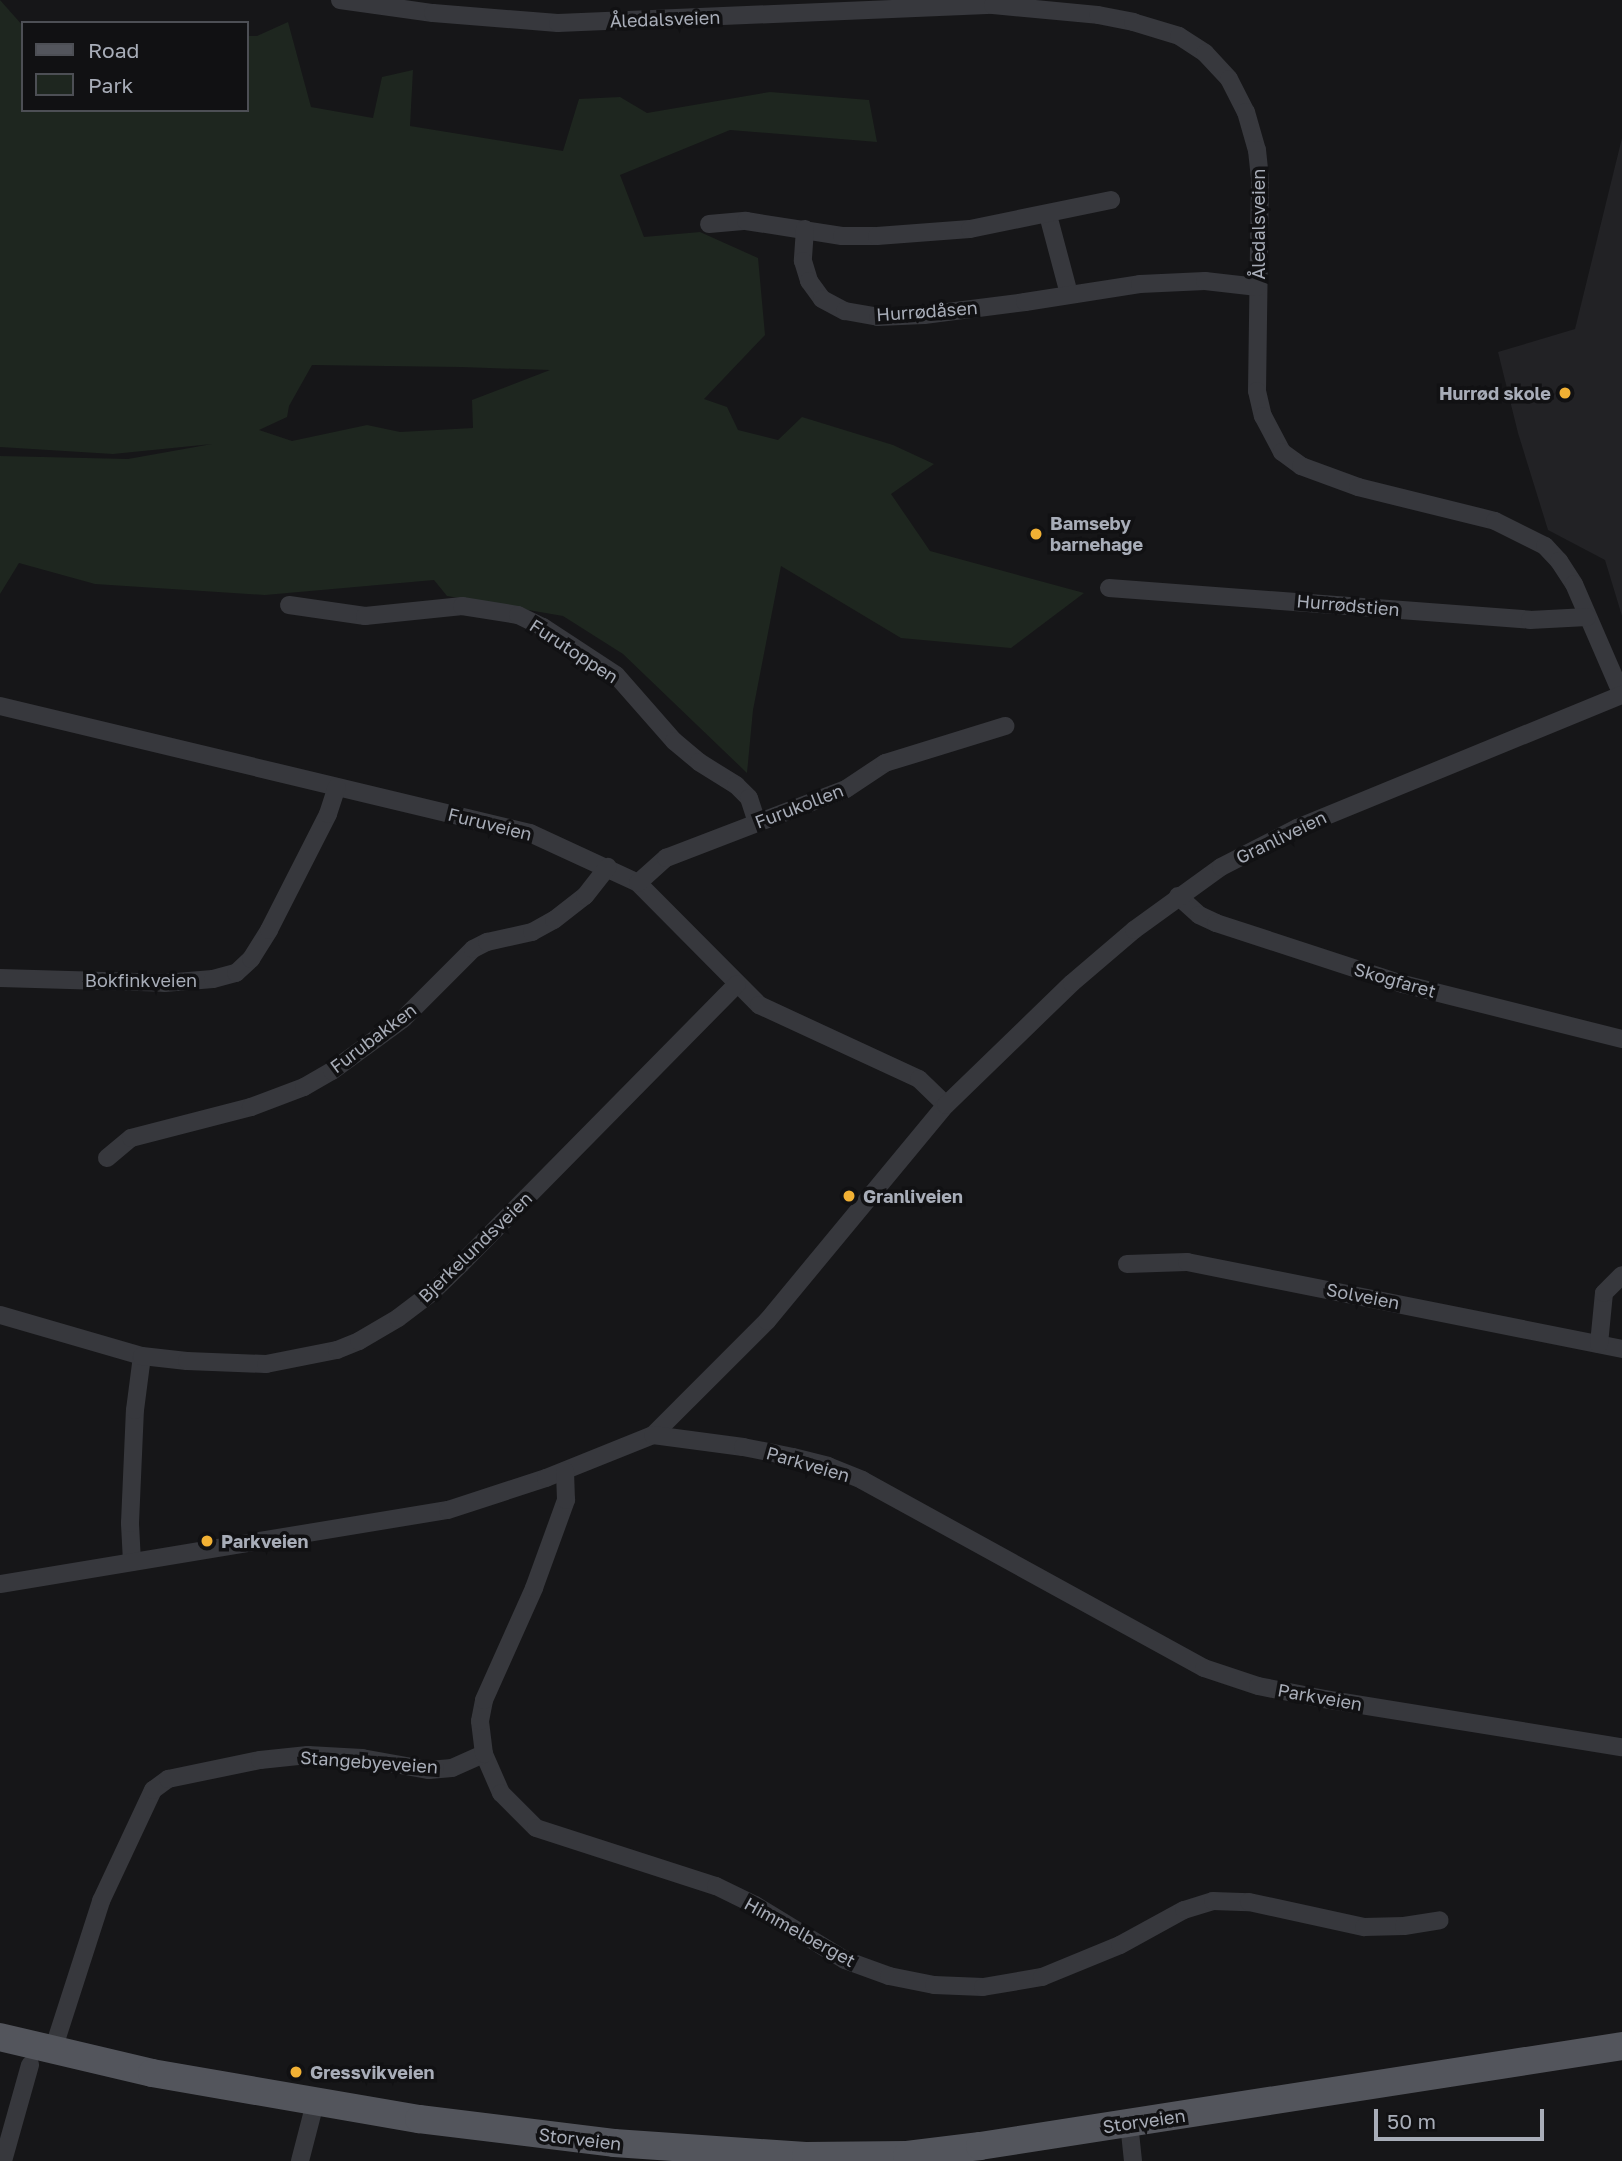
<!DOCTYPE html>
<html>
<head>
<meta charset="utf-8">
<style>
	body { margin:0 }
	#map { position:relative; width:1622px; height:2161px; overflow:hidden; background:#161618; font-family:"Golos Text",sans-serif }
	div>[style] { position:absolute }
	.built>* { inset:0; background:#222225 }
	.green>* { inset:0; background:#1e261f }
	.minor>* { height:18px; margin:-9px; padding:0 9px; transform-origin:9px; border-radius:9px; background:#37383d }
	.primary>* { height:28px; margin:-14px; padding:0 14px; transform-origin:14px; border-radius:14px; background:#53555c }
	.dots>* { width:19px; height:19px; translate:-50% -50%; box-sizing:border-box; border:4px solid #111113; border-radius:50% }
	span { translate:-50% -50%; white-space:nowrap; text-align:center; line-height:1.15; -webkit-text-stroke:7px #111113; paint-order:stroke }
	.street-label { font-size:18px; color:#a8adb8 }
	.poi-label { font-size:18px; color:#a8adb8; font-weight:700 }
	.right { translate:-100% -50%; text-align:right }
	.left { translate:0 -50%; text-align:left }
	.legend { position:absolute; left:21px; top:21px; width:228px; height:91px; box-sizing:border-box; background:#111113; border:2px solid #4d4f55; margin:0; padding:9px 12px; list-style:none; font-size:21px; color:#a8adb8 }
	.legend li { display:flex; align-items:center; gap:14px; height:35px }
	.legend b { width:35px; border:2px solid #4d4f55 }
	.scale { position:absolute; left:1374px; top:2109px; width:170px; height:32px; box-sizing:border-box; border:4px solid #a8adb8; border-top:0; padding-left:9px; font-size:21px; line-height:24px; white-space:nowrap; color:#a8adb8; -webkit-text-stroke:5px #111113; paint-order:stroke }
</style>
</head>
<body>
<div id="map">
	<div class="built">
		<i style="clip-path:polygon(1622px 138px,1622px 616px,1605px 560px,1548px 530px,1518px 433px,1498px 352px,1575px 329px)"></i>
	</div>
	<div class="green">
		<i style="clip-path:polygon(evenodd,0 0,23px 26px,23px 110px,247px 110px,247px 36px,257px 36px,288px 22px,311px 107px,373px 118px,382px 77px,413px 70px,410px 126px,563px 151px,579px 99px,620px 97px,647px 113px,770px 92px,869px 100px,877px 142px,730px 130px,620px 175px,644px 237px,700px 232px,758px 258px,765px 335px,704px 399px,727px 407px,738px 430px,778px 440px,802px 417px,893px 445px,934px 464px,891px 494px,930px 551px,1084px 593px,1011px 648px,901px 638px,781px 566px,753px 710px,747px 773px,623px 654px,563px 616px,447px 596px,434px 580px,265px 595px,95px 584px,19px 563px,0 594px,0 456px,128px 459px,212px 444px,113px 454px,0 447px,0 0,312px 365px,461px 367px,550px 370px,472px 400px,473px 428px,400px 432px,367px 425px,292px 441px,259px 430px,287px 417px,289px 406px,312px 365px)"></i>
	</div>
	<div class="minor">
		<i style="left:340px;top:0;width:94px;rotate:8deg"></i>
		<i style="left:433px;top:13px;width:125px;rotate:4.6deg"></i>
		<i style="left:558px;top:23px;width:435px;rotate:-2.4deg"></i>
		<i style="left:993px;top:5px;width:105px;rotate:5.4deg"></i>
		<i style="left:1098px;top:15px;width:36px;rotate:11deg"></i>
		<i style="left:1133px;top:22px;width:48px;rotate:16.9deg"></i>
		<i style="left:1179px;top:36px;width:31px;rotate:33deg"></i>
		<i style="left:1205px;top:53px;width:35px;rotate:47deg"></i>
		<i style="left:1229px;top:79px;width:37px;rotate:63deg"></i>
		<i style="left:1246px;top:112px;width:40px;rotate:74deg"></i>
		<i style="left:1257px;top:150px;width:27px;rotate:84deg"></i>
		<i style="left:1260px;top:177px;width:214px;rotate:90.8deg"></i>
		<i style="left:1257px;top:391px;width:26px;rotate:77deg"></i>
		<i style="left:1263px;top:416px;width:41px;rotate:62.2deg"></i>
		<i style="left:1282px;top:452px;width:24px;rotate:36deg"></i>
		<i style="left:1301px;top:466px;width:61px;rotate:20.2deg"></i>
		<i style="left:1358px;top:487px;width:141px;rotate:13.9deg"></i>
		<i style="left:1495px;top:521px;width:56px;rotate:26.6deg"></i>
		<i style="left:1545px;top:546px;width:21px;rotate:47deg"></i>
		<i style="left:1559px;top:561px;width:27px;rotate:57deg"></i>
		<i style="left:1574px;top:584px;width:121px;rotate:66.6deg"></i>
		<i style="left:1048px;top:215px;width:82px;rotate:75.1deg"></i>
		<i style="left:709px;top:224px;width:37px;rotate:-5deg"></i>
		<i style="left:746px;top:221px;width:97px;rotate:8.9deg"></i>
		<i style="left:842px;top:236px;width:35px"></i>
		<i style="left:877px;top:236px;width:93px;rotate:-4.3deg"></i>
		<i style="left:970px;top:229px;width:144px;rotate:-11.6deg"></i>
		<i style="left:805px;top:229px;width:32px;rotate:94deg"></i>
		<i style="left:803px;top:261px;width:21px;rotate:73deg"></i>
		<i style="left:809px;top:281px;width:22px;rotate:54deg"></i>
		<i style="left:822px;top:299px;width:26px;rotate:28deg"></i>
		<i style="left:845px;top:311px;width:34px;rotate:10deg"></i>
		<i style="left:878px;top:317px;width:46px;rotate:-2.5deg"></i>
		<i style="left:924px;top:315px;width:102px;rotate:-7.3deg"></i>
		<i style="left:1025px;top:302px;width:116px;rotate:-8.9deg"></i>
		<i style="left:1140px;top:284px;width:65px;rotate:-2.6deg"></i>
		<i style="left:1205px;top:281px;width:53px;rotate:6.5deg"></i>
		<i style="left:1109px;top:588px;width:422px;rotate:4.3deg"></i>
		<i style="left:1530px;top:620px;width:57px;rotate:-3deg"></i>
		<i style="left:289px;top:605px;width:77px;rotate:8.2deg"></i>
		<i style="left:365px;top:616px;width:98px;rotate:-5.9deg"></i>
		<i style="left:462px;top:606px;width:57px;rotate:9.1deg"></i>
		<i style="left:518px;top:615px;width:28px;rotate:26deg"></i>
		<i style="left:543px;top:627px;width:87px;rotate:33.3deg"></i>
		<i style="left:616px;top:675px;width:88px;rotate:48.7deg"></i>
		<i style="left:674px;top:741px;width:33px;rotate:40deg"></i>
		<i style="left:699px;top:762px;width:44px;rotate:31.9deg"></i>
		<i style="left:736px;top:785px;width:18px;rotate:45deg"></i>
		<i style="left:749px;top:798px;width:25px;rotate:72deg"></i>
		<i style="left:0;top:706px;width:545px;rotate:13.48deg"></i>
		<i style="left:530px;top:833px;width:119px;rotate:24.8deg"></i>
		<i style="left:638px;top:883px;width:172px;rotate:45.2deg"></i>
		<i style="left:759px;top:1005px;width:176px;rotate:24.8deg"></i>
		<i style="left:919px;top:1079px;width:37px;rotate:44deg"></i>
		<i style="left:638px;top:883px;width:38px;rotate:-42deg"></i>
		<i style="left:666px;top:858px;width:193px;rotate:-21deg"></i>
		<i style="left:846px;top:789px;width:47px;rotate:-33.7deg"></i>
		<i style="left:885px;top:763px;width:126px;rotate:-17.1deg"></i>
		<i style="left:1178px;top:896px;width:28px;rotate:42deg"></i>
		<i style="left:1199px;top:915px;width:19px;rotate:25deg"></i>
		<i style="left:1216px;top:923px;width:197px;rotate:18.1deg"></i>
		<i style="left:1403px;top:984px;width:226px;rotate:14.1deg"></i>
		<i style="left:0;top:978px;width:164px;rotate:1.7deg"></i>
		<i style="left:164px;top:983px;width:49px;rotate:-4.7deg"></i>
		<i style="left:213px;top:979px;width:24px;rotate:-15deg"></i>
		<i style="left:236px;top:973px;width:21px;rotate:-43deg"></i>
		<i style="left:251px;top:959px;width:34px;rotate:-58deg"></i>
		<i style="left:269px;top:930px;width:130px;rotate:-63deg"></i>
		<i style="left:328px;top:814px;width:28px;rotate:-72deg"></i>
		<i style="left:107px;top:1158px;width:31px;rotate:-40deg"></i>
		<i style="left:131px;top:1138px;width:124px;rotate:-14.5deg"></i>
		<i style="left:251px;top:1107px;width:57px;rotate:-20.7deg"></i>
		<i style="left:304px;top:1087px;width:32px;rotate:-30deg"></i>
		<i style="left:332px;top:1071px;width:88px;rotate:-36.2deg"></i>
		<i style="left:403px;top:1019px;width:99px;rotate:-45deg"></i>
		<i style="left:473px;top:949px;width:16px;rotate:-27deg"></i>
		<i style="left:487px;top:942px;width:46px;rotate:-12.5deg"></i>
		<i style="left:532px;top:932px;width:25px;rotate:-29deg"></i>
		<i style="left:554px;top:920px;width:39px;rotate:-38deg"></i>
		<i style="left:585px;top:896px;width:37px;rotate:-52deg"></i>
		<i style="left:1127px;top:1264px;width:60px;rotate:-1.9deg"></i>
		<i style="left:1187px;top:1262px;width:444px;rotate:11.3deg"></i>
		<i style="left:0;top:1315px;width:148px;rotate:16.1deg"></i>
		<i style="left:1599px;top:1344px;width:51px;rotate:-84.4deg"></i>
		<i style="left:1604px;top:1293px;width:25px;rotate:-45deg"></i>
		<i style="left:653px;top:1435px;width:161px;rotate:-45deg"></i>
		<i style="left:767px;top:1321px;width:281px;rotate:-50.4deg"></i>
		<i style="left:946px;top:1105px;width:175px;rotate:-44.1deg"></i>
		<i style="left:1072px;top:983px;width:82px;rotate:-40.5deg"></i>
		<i style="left:1134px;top:930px;width:107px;rotate:-35.9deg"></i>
		<i style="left:1221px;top:867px;width:85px;rotate:-27.2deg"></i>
		<i style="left:1297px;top:828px;width:351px;rotate:-22.3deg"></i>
		<i style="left:132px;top:1562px;width:39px;rotate:-93deg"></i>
		<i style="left:130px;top:1523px;width:113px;rotate:-87.5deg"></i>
		<i style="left:135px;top:1410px;width:54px;rotate:-82.6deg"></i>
		<i style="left:142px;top:1356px;width:45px;rotate:6.3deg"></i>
		<i style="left:187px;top:1361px;width:79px;rotate:2.2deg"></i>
		<i style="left:266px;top:1364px;width:72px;rotate:-11.2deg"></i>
		<i style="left:337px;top:1350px;width:24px;rotate:-22deg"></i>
		<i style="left:359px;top:1341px;width:45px;rotate:-30.5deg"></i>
		<i style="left:398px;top:1318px;width:41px;rotate:-37.1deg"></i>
		<i style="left:431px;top:1293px;width:42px;rotate:-44deg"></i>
		<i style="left:461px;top:1264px;width:393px;rotate:-45.4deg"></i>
		<i style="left:0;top:1584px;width:454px;rotate:-9.4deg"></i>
		<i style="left:448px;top:1510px;width:103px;rotate:-18.1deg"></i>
		<i style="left:546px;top:1478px;width:115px;rotate:-21.9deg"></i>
		<i style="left:653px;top:1435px;width:91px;rotate:7.6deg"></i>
		<i style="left:743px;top:1447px;width:51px;rotate:11.3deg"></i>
		<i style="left:793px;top:1457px;width:36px;rotate:14deg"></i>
		<i style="left:828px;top:1466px;width:37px;rotate:22deg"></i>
		<i style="left:862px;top:1480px;width:390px;rotate:28.8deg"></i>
		<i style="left:1204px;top:1668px;width:57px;rotate:18.4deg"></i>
		<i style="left:1258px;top:1686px;width:67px;rotate:11.1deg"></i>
		<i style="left:1324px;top:1699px;width:302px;rotate:9.2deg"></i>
		<i style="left:484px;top:1754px;width:43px;rotate:66.4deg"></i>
		<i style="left:501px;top:1793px;width:49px;rotate:45deg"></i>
		<i style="left:536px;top:1828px;width:189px;rotate:17.9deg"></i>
		<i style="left:716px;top:1886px;width:43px;rotate:26deg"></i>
		<i style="left:755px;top:1905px;width:105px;rotate:31.4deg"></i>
		<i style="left:845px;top:1960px;width:47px;rotate:20deg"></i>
		<i style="left:889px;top:1976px;width:46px;rotate:11.3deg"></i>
		<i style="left:934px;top:1985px;width:49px;rotate:2.3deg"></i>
		<i style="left:983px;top:1987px;width:60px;rotate:-9.6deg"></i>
		<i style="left:1042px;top:1977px;width:84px;rotate:-22.3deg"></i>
		<i style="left:1120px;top:1945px;width:73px;rotate:-28.7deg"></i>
		<i style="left:1184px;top:1910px;width:30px;rotate:-17deg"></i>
		<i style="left:1213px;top:1901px;width:36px;rotate:2deg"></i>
		<i style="left:1249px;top:1902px;width:118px;rotate:12.3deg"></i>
		<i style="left:1364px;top:1927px;width:40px;rotate:-1.4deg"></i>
		<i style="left:1404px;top:1926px;width:36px;rotate:-9deg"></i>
		<i style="left:53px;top:2050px;width:157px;rotate:-72.1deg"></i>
		<i style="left:101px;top:1901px;width:123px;rotate:-64.9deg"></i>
		<i style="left:153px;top:1790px;width:19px;rotate:-36deg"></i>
		<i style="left:168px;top:1779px;width:94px;rotate:-11.7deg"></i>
		<i style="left:260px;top:1760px;width:48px;rotate:-5.9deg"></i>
		<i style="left:308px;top:1755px;width:54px;rotate:3.2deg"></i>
		<i style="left:362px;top:1758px;width:68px;rotate:10.2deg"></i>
		<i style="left:429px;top:1770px;width:23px;rotate:-5deg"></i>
		<i style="left:452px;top:1768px;width:35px;rotate:-24deg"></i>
		<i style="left:484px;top:1754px;width:33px;rotate:-97deg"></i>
		<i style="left:480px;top:1721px;width:21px;rotate:-79deg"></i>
		<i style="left:484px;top:1700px;width:123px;rotate:-65.9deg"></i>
		<i style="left:534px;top:1588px;width:94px;rotate:-70deg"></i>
		<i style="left:566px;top:1500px;width:29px;rotate:-92deg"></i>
		<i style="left:1129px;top:2123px;width:38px;rotate:84deg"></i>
		<i style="left:3px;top:2161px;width:100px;rotate:-74.3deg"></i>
		<i style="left:300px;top:2161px;width:60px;rotate:-75.5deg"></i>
	</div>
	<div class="primary">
		<i style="left:0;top:2037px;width:156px;rotate:13.3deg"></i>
		<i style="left:152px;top:2073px;width:271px;rotate:9.8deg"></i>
		<i style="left:419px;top:2119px;width:196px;rotate:7deg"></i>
		<i style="left:614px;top:2143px;width:192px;rotate:3.9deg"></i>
		<i style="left:806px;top:2156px;width:101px;rotate:-0.6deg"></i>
		<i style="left:907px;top:2155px;width:74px;rotate:-7deg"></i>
		<i style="left:980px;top:2146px;width:650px;rotate:-8.85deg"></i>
	</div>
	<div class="dots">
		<i style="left:1565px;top:393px;background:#f2b134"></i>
		<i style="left:1036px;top:534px;background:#f2b134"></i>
		<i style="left:849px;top:1196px;background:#f2b134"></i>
		<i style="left:207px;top:1541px;background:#f2b134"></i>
		<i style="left:296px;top:2072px;background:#f2b134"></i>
	</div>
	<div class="street-label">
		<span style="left:665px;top:19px;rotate:-2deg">Åledalsveien</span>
		<span style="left:1258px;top:224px;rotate:-90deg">Åledalsveien</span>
		<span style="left:927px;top:311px;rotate:-4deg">Hurrødåsen</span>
		<span style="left:1348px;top:605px;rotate:5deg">Hurrødstien</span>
		<span style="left:574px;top:651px;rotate:33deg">Furutoppen</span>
		<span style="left:799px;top:806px;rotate:-21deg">Furukollen</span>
		<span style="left:490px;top:824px;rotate:14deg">Furuveien</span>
		<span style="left:1281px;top:837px;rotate:-26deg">Granliveien</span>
		<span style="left:141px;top:980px">Bokfinkveien</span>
		<span style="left:1395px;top:980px;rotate:16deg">Skogfaret</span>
		<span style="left:373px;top:1038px;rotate:-37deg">Furubakken</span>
		<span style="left:475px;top:1247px;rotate:-44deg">Bjerkelundsveien</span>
		<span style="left:1363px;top:1296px;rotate:11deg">Solveien</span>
		<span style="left:808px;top:1464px;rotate:16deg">Parkveien</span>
		<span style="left:1320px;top:1697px;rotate:10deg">Parkveien</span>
		<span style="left:369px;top:1762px;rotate:4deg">Stangebyeveien</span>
		<span style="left:800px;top:1932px;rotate:29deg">Himmelberget</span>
		<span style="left:1144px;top:2121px;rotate:-8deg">Storveien</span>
		<span style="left:580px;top:2139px;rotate:7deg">Storveien</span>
	</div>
	<div class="poi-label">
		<span class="right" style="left:1551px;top:393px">Hurrød skole</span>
		<span class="left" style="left:1050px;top:534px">Bamseby<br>barnehage</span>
		<span class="left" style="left:863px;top:1196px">Granliveien</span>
		<span class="left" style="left:221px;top:1541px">Parkveien</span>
		<span class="left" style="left:310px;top:2072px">Gressvikveien</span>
	</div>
	<ul class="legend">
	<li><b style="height:9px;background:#53555c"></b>Road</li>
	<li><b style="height:19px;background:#1e261f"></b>Park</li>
	</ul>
	<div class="scale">50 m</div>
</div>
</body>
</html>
